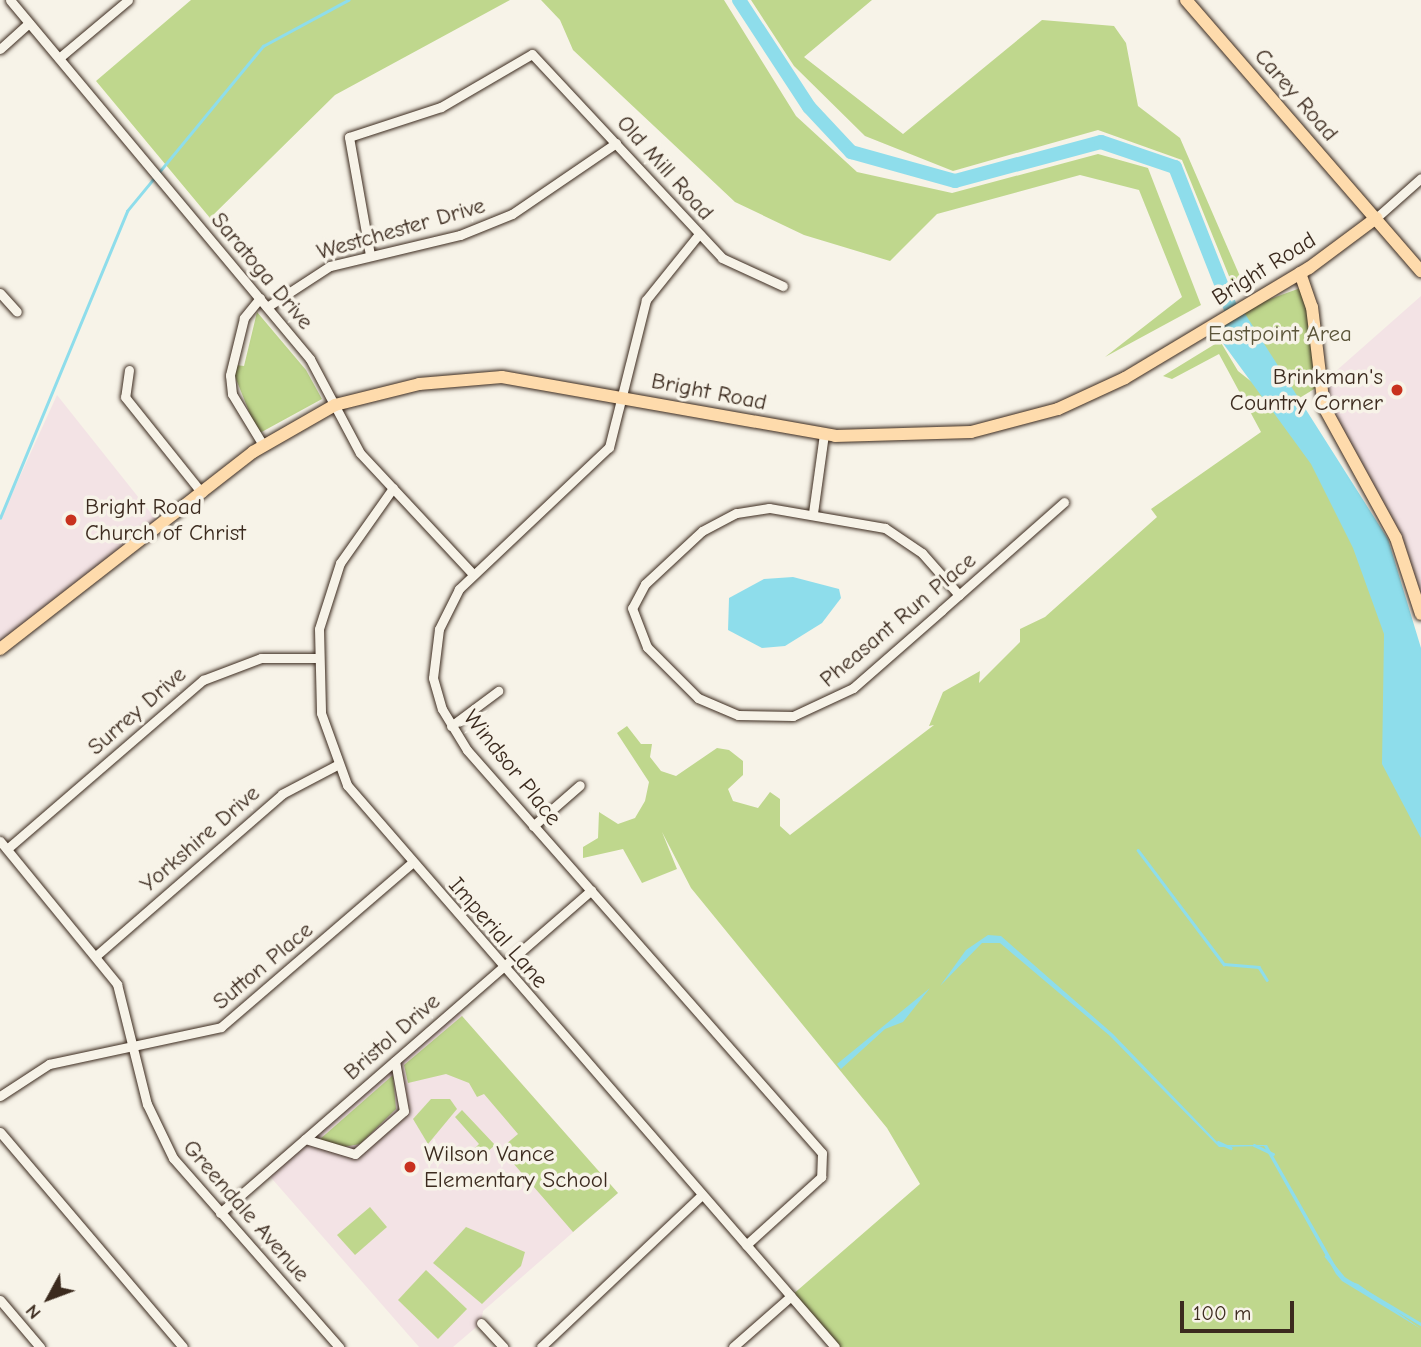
<!DOCTYPE html>
<html>
<head>
<meta charset="utf-8">
<style>
	body { margin:0 }
	#map { position:relative; width:1421px; height:1347px; overflow:hidden; background:#f7f3e8; font-family:"Comic Neue",sans-serif }
	div>[style] { position:absolute }
	.built>* { inset:0; background:#f3e3e5 }
	.green>* { inset:0; background:#bfd78d }
	.water>* { inset:0; background:#8eddeb }
	.stream>* { height:2.5px; margin:-1.25px; padding:0 1.25px; transform-origin:1.25px; border-radius:1.25px; background:#8eddeb }
	.river>* { height:14px; margin:-7px; padding:0 7px; transform-origin:7px; border-radius:7px; background:#8eddeb }
	.roads { filter:drop-shadow(0 0 2px #3b2a1e) drop-shadow(0 0 2px #3b2a1e) }
	.minor>* { height:9px; margin:-4.5px; padding:0 4.5px; transform-origin:4.5px; border-radius:4.5px; background:#f7f3e8 }
	.major>* { height:12px; margin:-6px; padding:0 6px; transform-origin:6px; border-radius:6px; background:#fedbac }
	.dots>* { width:19px; height:19px; translate:-50% -50%; box-sizing:border-box; border:4px solid #f7f3e8; border-radius:50% }
	span { translate:-50% -50%; white-space:nowrap; text-align:center; line-height:1.15; -webkit-text-stroke:7px #f7f3e8; paint-order:stroke }
	.street-label { font-size:23px; color:#3b2a1e }
	.park-label { font-size:23px; color:#5c553a }
	.poi-label { font-size:23px; color:#3b2a1e }
	.right { translate:-100% -50%; text-align:right }
	.left { translate:0 -50%; text-align:left }
	.north { position:absolute; left:14px; top:1263px; width:70px; height:70px; -webkit-text-stroke:5px #f7f3e8; paint-order:stroke; rotate:229deg; font-size:19px; font-weight:700; line-height:28px; text-align:center; color:#3b2a1e }
	.north::after { content:''; display:block; margin:auto; width:24px; height:32px; background:#3b2a1e; clip-path:polygon(50% 0,100% 100%,50% 72%,0 100%) }
	.scale { position:absolute; left:1180px; top:1301px; width:114px; height:32px; box-sizing:border-box; border:4px solid #3b2a1e; border-top:0; padding-left:9px; font-size:21px; line-height:24px; white-space:nowrap; color:#3b2a1e; -webkit-text-stroke:5px #f7f3e8; paint-order:stroke }
</style>
</head>
<body>
<div id="map">
	<div class="built">
		<i style="clip-path:polygon(1421px 296px,1421px 614px,1411px 578px,1319px 386px)"></i>
		<i style="clip-path:polygon(57px 395px,162px 527px,0 649px,0 520px)"></i>
		<i style="clip-path:polygon(455px 1008px,618px 1193px,483px 1311px,481px 1323px,453px 1347px,419px 1347px,267px 1173px)"></i>
	</div>
	<div class="green">
		<i style="clip-path:polygon(191px 0,510px 0,335px 95px,210px 218px,96px 81px)"></i>
		<i style="clip-path:polygon(541px 0,724px 0,796px 116px,857px 172px,952px 193px,1098px 154px,1148px 168px,1201px 305px,1105px 357px,1182px 297px,1139px 190px,1080px 175px,937px 214px,890px 261px,804px 235px,735px 202px,573px 50px,560px 20px)"></i>
		<i style="clip-path:polygon(751px 0,872px 0,804px 57px,903px 134px,1042px 20px,1114px 26px,1126px 43px,1138px 106px,1180px 138px,1242px 281px,1231px 281px,1182px 160px,1098px 130px,953px 171px,865px 136px,794px 66px)"></i>
		<i style="clip-path:polygon(1306px 286px,1319px 386px,1285px 407px,1242px 309px)"></i>
		<i style="clip-path:polygon(257px 312px,306px 370px,322px 399px,258px 434px,234px 374px,236px 365px,244px 366px)"></i>
		<i style="clip-path:polygon(1220px 341px,1238px 371px,1287px 410px,1404px 645px,1421px 796px,1421px 1347px,835px 1347px,791px 1296px,920px 1184px,887px 1128px,691px 888px,662px 832px,677px 869px,642px 883px,623px 849px,583px 858px,583px 847px,598px 838px,599px 812px,618px 824px,635px 818px,645px 801px,649px 782px,617px 733px,627px 726px,641px 744px,652px 744px,650px 757px,661px 771px,676px 776px,717px 748px,729px 750px,743px 761px,743px 775px,728px 789px,733px 801px,758px 808px,770px 792px,780px 799px,780px 826px,790px 835px,934px 725px,929px 726px,943px 692px,980px 671px,979px 683px,1020px 642px,1020px 629px,1045px 617px,1157px 517px,1151px 509px,1261px 432px,1219px 354px,1172px 379px,1163px 376px)"></i>
		<i style="clip-path:polygon(462px 1016px,618px 1193px,573px 1232px,507px 1156px,504px 1146px,518px 1134px,484px 1094px,477px 1097px,469px 1083px,446px 1074px,408px 1083px,404px 1065px)"></i>
		<i style="clip-path:polygon(393px 1075px,396px 1109px,360px 1144px,344px 1147px,319px 1140px)"></i>
		<i style="clip-path:polygon(431px 1099px,450px 1099px,457px 1109px,428px 1144px,413px 1119px)"></i>
		<i style="clip-path:polygon(462px 1110px,495px 1145px,479px 1159px,472px 1151px,479px 1144px,455px 1117px)"></i>
		<i style="clip-path:polygon(370px 1207px,387px 1227px,355px 1255px,337px 1235px)"></i>
		<i style="clip-path:polygon(466px 1227px,525px 1252px,521px 1266px,482px 1304px,433px 1263px)"></i>
		<i style="clip-path:polygon(426px 1270px,467px 1309px,438px 1339px,398px 1300px)"></i>
	</div>
	<div class="water">
		<i style="clip-path:polygon(1242px 309px,1388px 539px,1421px 648px,1421px 838px,1382px 764px,1384px 634px,1353px 548px,1311px 464px,1211px 327px)"></i>
		<i style="clip-path:polygon(793px 577px,839px 589px,841px 598px,822px 623px,785px 646px,762px 648px,728px 630px,729px 598px,764px 579px)"></i>
		<i style="clip-path:polygon(988px 935px,1001px 936px,1113px 1034px,1220px 1145px,1267px 1145px,1343px 1279px,1358px 1284px,1421px 1329px,1342px 1281px,1336px 1274px,1264px 1146px,1219px 1147px,1110px 1036px,1000px 943px,982px 943px,940px 986px,966px 950px)"></i>
		<i style="clip-path:polygon(930px 988px,903px 1022px,885px 1029px,841px 1069px,837px 1064px)"></i>
	</div>
	<div class="stream">
		<i style="left:0;top:518px;width:332px;rotate:-67.5deg"></i>
		<i style="left:127px;top:211px;width:214px;rotate:-50.5deg"></i>
		<i style="left:263px;top:46px;width:97px;rotate:-28.4deg"></i>
		<i style="left:1138px;top:850px;width:143px;rotate:53deg"></i>
		<i style="left:1224px;top:964px;width:35px;rotate:5deg"></i>
		<i style="left:1259px;top:967px;width:15px;rotate:58deg"></i>
		<i style="left:1218px;top:1142px;width:14px;rotate:25deg"></i>
		<i style="left:1254px;top:1145px;width:21px;rotate:25deg"></i>
		<i style="left:1326px;top:1256px;width:28px;rotate:51deg"></i>
		<i style="left:1344px;top:1278px;width:90px;rotate:30.9deg"></i>
	</div>
	<div class="river">
		<i style="left:739px;top:0;width:128px;rotate:56.8deg"></i>
		<i style="left:809px;top:107px;width:62px;rotate:47deg"></i>
		<i style="left:851px;top:152px;width:108px;rotate:15.6deg"></i>
		<i style="left:955px;top:181px;width:151px;rotate:-15deg"></i>
		<i style="left:1101px;top:142px;width:78px;rotate:18.7deg"></i>
		<i style="left:1175px;top:167px;width:169px;rotate:68.5deg"></i>
	</div>
	<div class="roads">
		<div class="minor">
			<i style="left:10px;top:0;width:468px;rotate:50.1deg"></i>
			<i style="left:310px;top:359px;width:106px;rotate:62deg"></i>
			<i style="left:360px;top:453px;width:166px;rotate:47deg"></i>
			<i style="left:0;top:49px;width:39px;rotate:-42deg"></i>
			<i style="left:59px;top:58px;width:90px;rotate:-40deg"></i>
			<i style="left:1376px;top:218px;width:60px;rotate:-41.6deg"></i>
			<i style="left:699px;top:234px;width:85px;rotate:128.8deg"></i>
			<i style="left:646px;top:300px;width:152px;rotate:104.1deg"></i>
			<i style="left:609px;top:447px;width:207px;rotate:136.6deg"></i>
			<i style="left:459px;top:589px;width:45px;rotate:116.6deg"></i>
			<i style="left:439px;top:629px;width:49px;rotate:97deg"></i>
			<i style="left:433px;top:678px;width:32px;rotate:74deg"></i>
			<i style="left:442px;top:709px;width:48px;rotate:58.6deg"></i>
			<i style="left:467px;top:750px;width:537px;rotate:48.62deg"></i>
			<i style="left:822px;top:1153px;width:24px;rotate:92deg"></i>
			<i style="left:821px;top:1177px;width:101px;rotate:137.8deg"></i>
			<i style="left:370px;top:255px;width:120px;rotate:-100.1deg"></i>
			<i style="left:349px;top:137px;width:97px;rotate:-18.1deg"></i>
			<i style="left:441px;top:107px;width:105px;rotate:-30.2deg"></i>
			<i style="left:532px;top:54px;width:279px;rotate:47deg"></i>
			<i style="left:722px;top:258px;width:67px;rotate:24.7deg"></i>
			<i style="left:0;top:293px;width:25px;rotate:48deg"></i>
			<i style="left:260px;top:298px;width:26px;rotate:129deg"></i>
			<i style="left:244px;top:318px;width:59px;rotate:103.8deg"></i>
			<i style="left:230px;top:375px;width:19px;rotate:84deg"></i>
			<i style="left:232px;top:394px;width:60px;rotate:58.7deg"></i>
			<i style="left:267px;top:307px;width:75px;rotate:-33.1deg"></i>
			<i style="left:330px;top:266px;width:134px;rotate:-13.4deg"></i>
			<i style="left:460px;top:235px;width:56px;rotate:-22deg"></i>
			<i style="left:512px;top:214px;width:126px;rotate:-34.3deg"></i>
			<i style="left:129px;top:370px;width:27px;rotate:98deg"></i>
			<i style="left:125px;top:397px;width:123px;rotate:51.3deg"></i>
			<i style="left:393px;top:488px;width:92px;rotate:125.2deg"></i>
			<i style="left:340px;top:563px;width:69px;rotate:107.7deg"></i>
			<i style="left:319px;top:629px;width:84px;rotate:88.6deg"></i>
			<i style="left:321px;top:713px;width:77px;rotate:70.1deg"></i>
			<i style="left:347px;top:785px;width:744px;rotate:49.03deg"></i>
			<i style="left:813px;top:513px;width:80px;rotate:-82.1deg"></i>
			<i style="left:959px;top:595px;width:56px;rotate:-131.4deg"></i>
			<i style="left:922px;top:553px;width:45px;rotate:-146deg"></i>
			<i style="left:885px;top:528px;width:118px;rotate:-170.2deg"></i>
			<i style="left:769px;top:508px;width:33px;rotate:171deg"></i>
			<i style="left:736px;top:513px;width:38px;rotate:152deg"></i>
			<i style="left:702px;top:531px;width:78px;rotate:137.1deg"></i>
			<i style="left:645px;top:584px;width:27px;rotate:118deg"></i>
			<i style="left:632px;top:608px;width:42px;rotate:69deg"></i>
			<i style="left:647px;top:647px;width:72px;rotate:45deg"></i>
			<i style="left:698px;top:698px;width:43px;rotate:23deg"></i>
			<i style="left:738px;top:715px;width:55px;rotate:1deg"></i>
			<i style="left:793px;top:716px;width:66px;rotate:-25deg"></i>
			<i style="left:853px;top:688px;width:118px;rotate:-41.2deg"></i>
			<i style="left:942px;top:610px;width:163px;rotate:-41.5deg"></i>
			<i style="left:451px;top:726px;width:59px;rotate:-36.7deg"></i>
			<i style="left:533px;top:826px;width:62px;rotate:-41.1deg"></i>
			<i style="left:0;top:841px;width:185px;rotate:50.7deg"></i>
			<i style="left:117px;top:984px;width:124px;rotate:76deg"></i>
			<i style="left:147px;top:1104px;width:60px;rotate:64.3deg"></i>
			<i style="left:173px;top:1158px;width:252px;rotate:48.7deg"></i>
			<i style="left:7px;top:849px;width:259px;rotate:-40.8deg"></i>
			<i style="left:203px;top:680px;width:62px;rotate:-20.8deg"></i>
			<i style="left:261px;top:658px;width:55px"></i>
			<i style="left:97px;top:955px;width:245px;rotate:-41deg"></i>
			<i style="left:282px;top:794px;width:62px;rotate:-27.8deg"></i>
			<i style="left:0;top:1096px;width:59px;rotate:-33.1deg"></i>
			<i style="left:49px;top:1064px;width:176px;rotate:-12.1deg"></i>
			<i style="left:221px;top:1027px;width:252px;rotate:-40.7deg"></i>
			<i style="left:0;top:1132px;width:282px;rotate:49.6deg"></i>
			<i style="left:305px;top:1139px;width:52px;rotate:16.7deg"></i>
			<i style="left:355px;top:1154px;width:65px;rotate:-41.3deg"></i>
			<i style="left:404px;top:1111px;width:51px;rotate:-100.2deg"></i>
			<i style="left:220px;top:1213px;width:492px;rotate:-41deg"></i>
			<i style="left:0;top:1300px;width:62px;rotate:49.6deg"></i>
			<i style="left:481px;top:1323px;width:33px;rotate:47deg"></i>
			<i style="left:541px;top:1347px;width:221px;rotate:-43.4deg"></i>
			<i style="left:733px;top:1347px;width:77px;rotate:-41.3deg"></i>
		</div>
		<div class="major">
			<i style="left:1186px;top:0;width:359px;rotate:49.1deg"></i>
			<i style="left:1300px;top:273px;width:36px;rotate:71deg"></i>
			<i style="left:1312px;top:307px;width:101px;rotate:83.2deg"></i>
			<i style="left:1324px;top:407px;width:149px;rotate:61.2deg"></i>
			<i style="left:1396px;top:538px;width:80px;rotate:71.8deg"></i>
			<i style="left:0;top:649px;width:321px;rotate:-37.9deg"></i>
			<i style="left:253px;top:452px;width:95px;rotate:-29.8deg"></i>
			<i style="left:335px;top:405px;width:87px;rotate:-14deg"></i>
			<i style="left:419px;top:384px;width:83px;rotate:-4.8deg"></i>
			<i style="left:502px;top:377px;width:338px;rotate:10deg"></i>
			<i style="left:835px;top:436px;width:136px;rotate:-1.7deg"></i>
			<i style="left:971px;top:432px;width:90px;rotate:-14.8deg"></i>
			<i style="left:1058px;top:409px;width:74px;rotate:-24.8deg"></i>
			<i style="left:1125px;top:378px;width:214px;rotate:-30.9deg"></i>
			<i style="left:1309px;top:268px;width:84px;rotate:-36.7deg"></i>
		</div>
	</div>
	<div class="dots">
		<i style="left:1397px;top:390px;background:#c8321e"></i>
		<i style="left:71px;top:520px;background:#c8321e"></i>
		<i style="left:410px;top:1167px;background:#c8321e"></i>
	</div>
	<div class="street-label">
		<span style="left:1296px;top:95px;rotate:49deg">Carey Road</span>
		<span style="left:665px;top:168px;rotate:48deg">Old Mill Road</span>
		<span style="left:401px;top:229px;rotate:-16deg">Westchester Drive</span>
		<span style="left:1264px;top:269px;rotate:-32deg">Bright Road</span>
		<span style="left:262px;top:271px;rotate:50deg">Saratoga Drive</span>
		<span style="left:709px;top:392px;rotate:11deg">Bright Road</span>
		<span style="left:898px;top:620px;rotate:-40deg">Pheasant Run Place</span>
		<span style="left:137px;top:711px;rotate:-41deg">Surrey Drive</span>
		<span style="left:512px;top:768px;rotate:51deg">Windsor Place</span>
		<span style="left:200px;top:839px;rotate:-41deg">Yorkshire Drive</span>
		<span style="left:498px;top:933px;rotate:49deg">Imperial Lane</span>
		<span style="left:263px;top:966px;rotate:-40deg">Sutton Place</span>
		<span style="left:392px;top:1037px;rotate:-41deg">Bristol Drive</span>
		<span style="left:246px;top:1211px;rotate:49deg">Greendale Avenue</span>
	</div>
	<div class="park-label">
		<span style="left:1280px;top:334px">Eastpoint Area</span>
	</div>
	<div class="poi-label">
		<span class="right" style="left:1383px;top:390px">Brinkman's<br>Country Corner</span>
		<span class="left" style="left:85px;top:520px">Bright Road<br>Church of Christ</span>
		<span class="left" style="left:424px;top:1167px">Wilson Vance<br>Elementary School</span>
	</div>
	<div class="north">N</div>
	<div class="scale">100 m</div>
</div>
</body>
</html>
